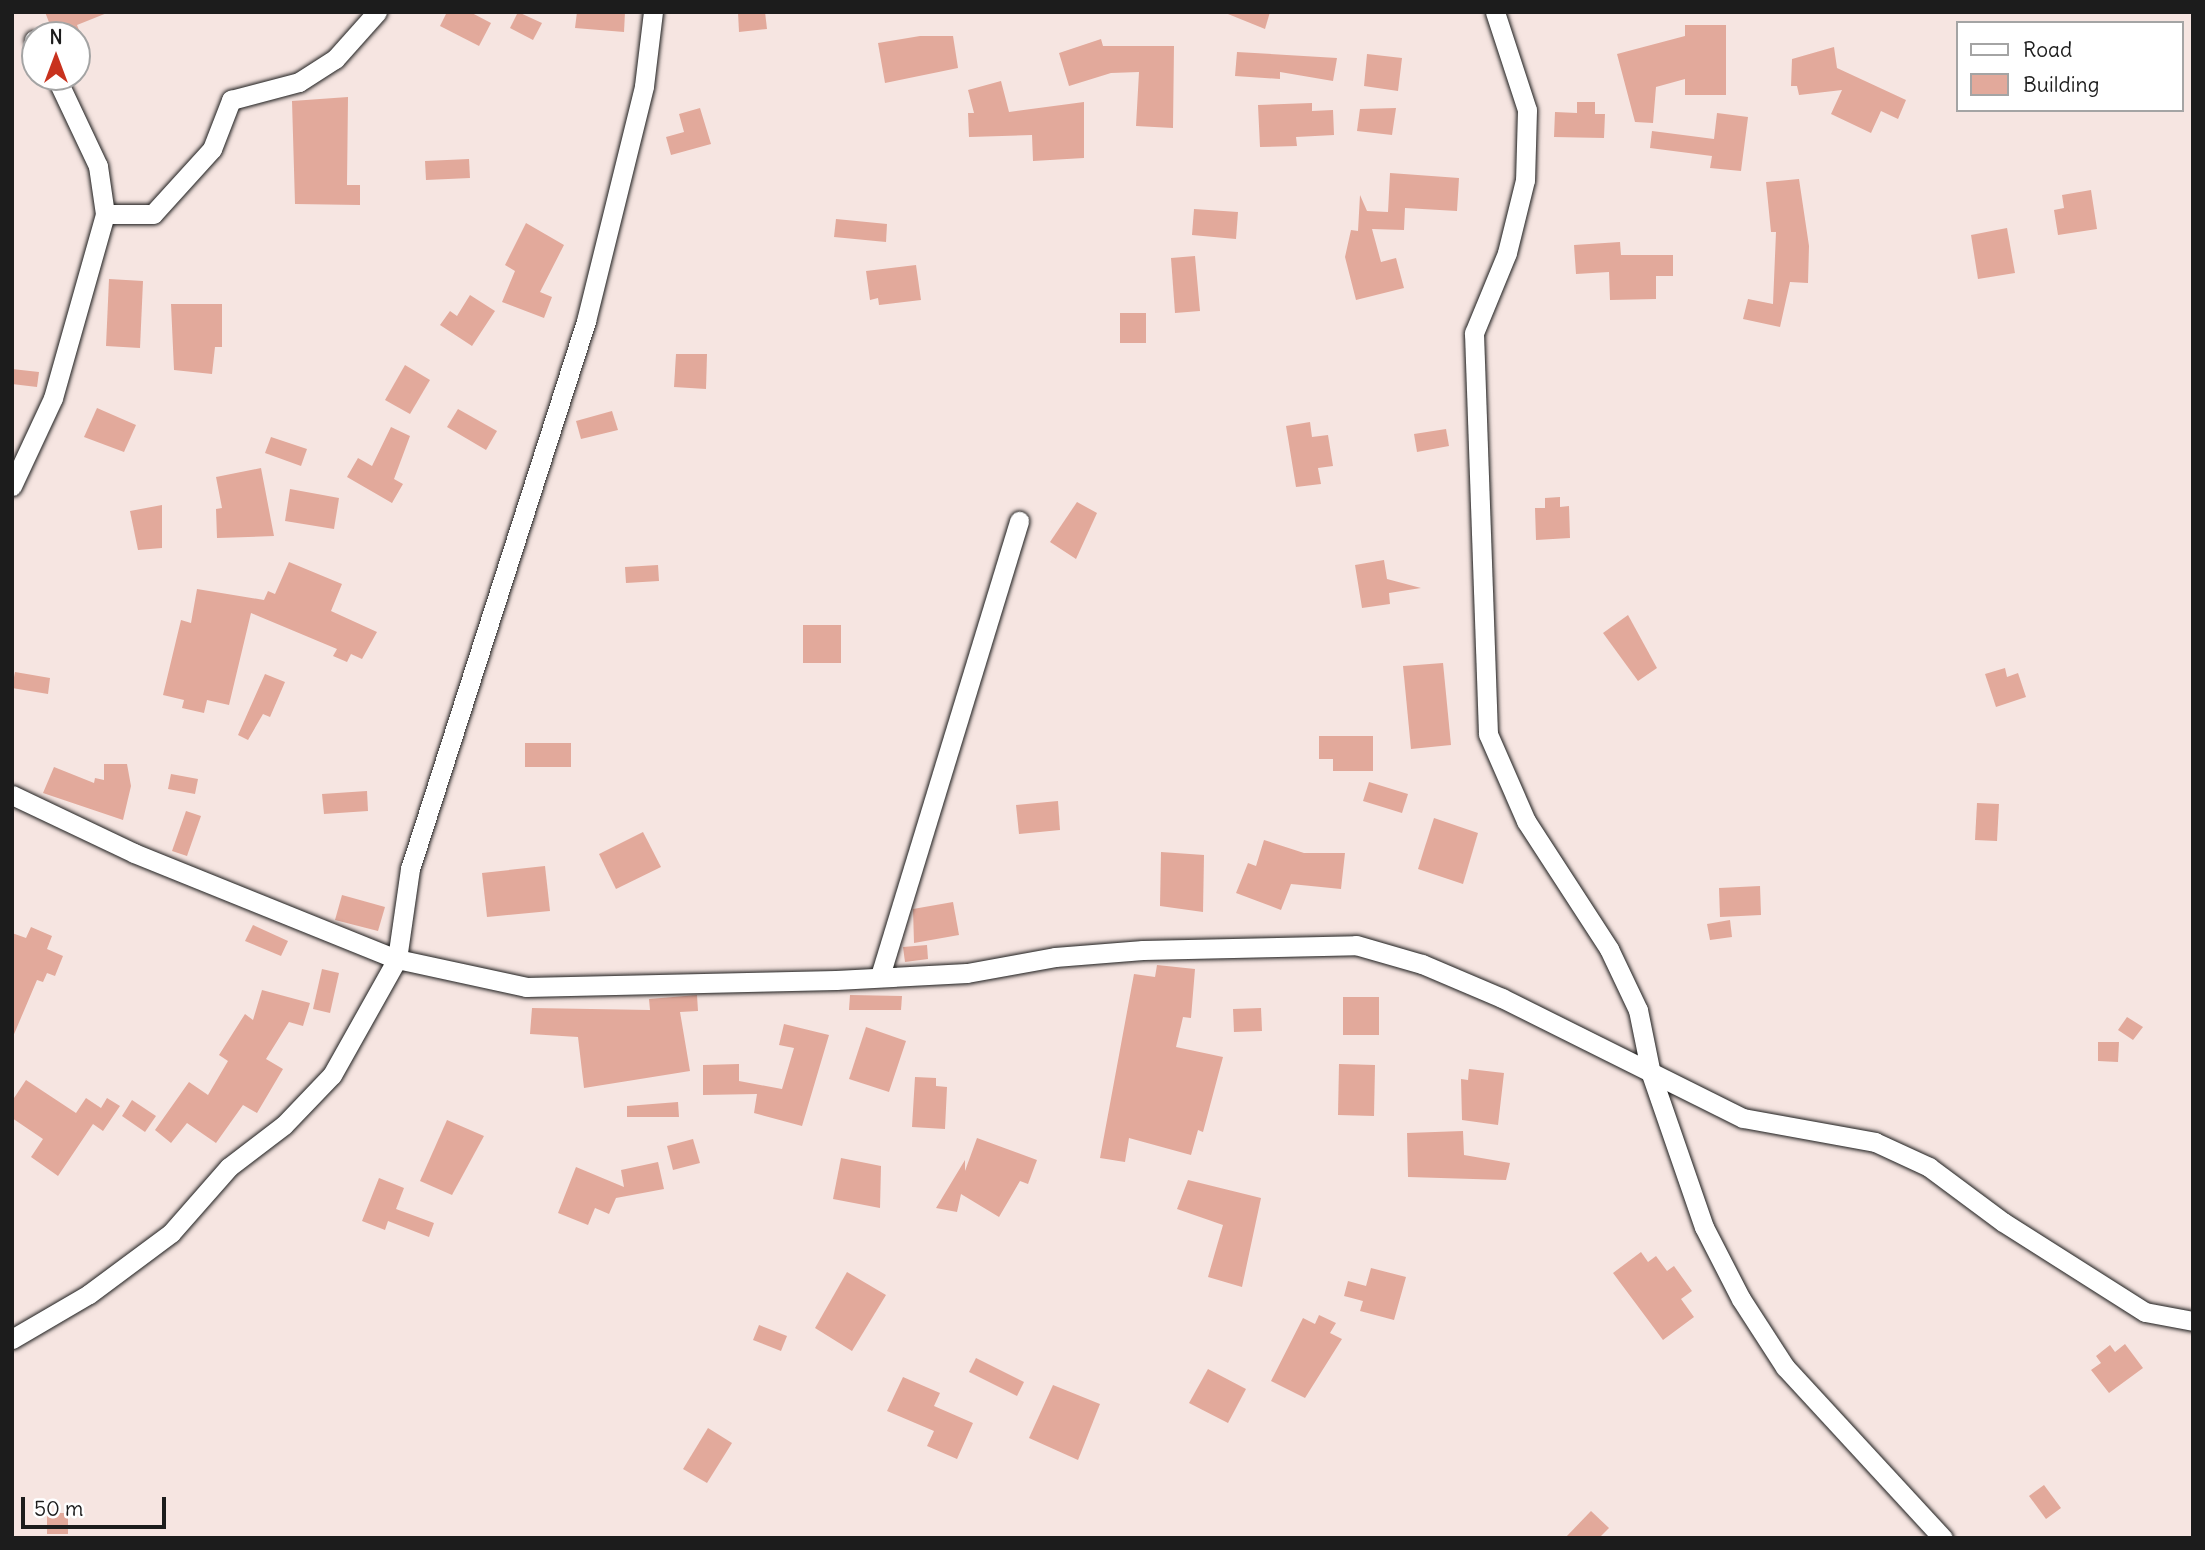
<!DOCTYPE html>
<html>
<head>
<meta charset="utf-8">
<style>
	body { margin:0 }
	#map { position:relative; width:2205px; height:1550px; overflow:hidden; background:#f6e5e1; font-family:Delius,sans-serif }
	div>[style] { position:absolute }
	.building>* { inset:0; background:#e2a99b }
	.roads { filter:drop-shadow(0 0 2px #1c1c1c) drop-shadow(0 0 2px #1c1c1c) }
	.minor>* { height:19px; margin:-9.5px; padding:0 9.5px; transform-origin:9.5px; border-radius:9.5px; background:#fff }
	span { translate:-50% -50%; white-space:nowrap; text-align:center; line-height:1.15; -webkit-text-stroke:7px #fff; paint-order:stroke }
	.frame { position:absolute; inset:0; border:14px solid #1c1c1c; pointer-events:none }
	.legend { position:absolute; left:1956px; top:21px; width:228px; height:91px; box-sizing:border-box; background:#fff; border:2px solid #a4a4a4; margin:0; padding:9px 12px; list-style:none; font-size:21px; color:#1c1c1c }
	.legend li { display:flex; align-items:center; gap:14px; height:35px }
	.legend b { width:35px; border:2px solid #a4a4a4 }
	.north { position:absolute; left:21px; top:21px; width:70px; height:70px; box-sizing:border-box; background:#fff; border:2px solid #a4a4a4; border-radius:50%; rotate:0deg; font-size:19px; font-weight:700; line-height:28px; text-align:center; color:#1c1c1c }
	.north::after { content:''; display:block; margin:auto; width:24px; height:32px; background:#c8321e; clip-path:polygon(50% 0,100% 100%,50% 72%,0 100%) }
	.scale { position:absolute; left:21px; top:1497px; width:145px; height:32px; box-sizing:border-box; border:4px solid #1c1c1c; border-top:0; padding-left:9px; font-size:21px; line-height:24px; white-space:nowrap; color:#1c1c1c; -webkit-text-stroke:5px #fff; paint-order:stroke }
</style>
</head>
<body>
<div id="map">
	<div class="building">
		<i style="clip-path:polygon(45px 12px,107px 12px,107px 13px,77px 25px,81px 35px,54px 35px)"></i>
		<i style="clip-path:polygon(447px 12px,470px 12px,491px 23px,479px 46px,440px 26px)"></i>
		<i style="clip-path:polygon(518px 12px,542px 23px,533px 40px,510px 28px)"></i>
		<i style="clip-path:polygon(577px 12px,625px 12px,624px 32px,575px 28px)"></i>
		<i style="clip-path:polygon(738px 12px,765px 12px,767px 29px,739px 32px)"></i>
		<i style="clip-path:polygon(1223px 12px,1270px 12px,1265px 29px)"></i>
		<i style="clip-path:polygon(1685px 25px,1726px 25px,1726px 95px,1685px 95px,1685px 79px,1656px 87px,1653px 123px,1635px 122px,1617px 54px,1685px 36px)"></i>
		<i style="clip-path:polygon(920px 36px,953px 36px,958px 68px,885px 83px,878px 43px)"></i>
		<i style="clip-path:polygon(1101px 39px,1103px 46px,1174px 46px,1173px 128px,1136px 126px,1139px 72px,1111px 73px,1069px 86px,1059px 53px)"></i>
		<i style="clip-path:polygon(1834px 47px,1837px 68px,1906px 100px,1898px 119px,1881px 111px,1871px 133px,1831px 114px,1842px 90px,1799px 95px,1797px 86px,1791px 86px,1792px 59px)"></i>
		<i style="clip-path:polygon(1237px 52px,1337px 58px,1333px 81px,1280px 72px,1280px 79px,1235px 76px)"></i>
		<i style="clip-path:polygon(1367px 54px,1402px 58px,1398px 91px,1364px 86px)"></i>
		<i style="clip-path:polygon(1001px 81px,1009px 112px,1084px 102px,1084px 158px,1033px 161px,1032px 135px,969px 137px,968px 113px,974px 113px,968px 90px)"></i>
		<i style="clip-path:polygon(348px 97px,347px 185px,360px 185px,360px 205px,295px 204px,292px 101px)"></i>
		<i style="clip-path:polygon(1577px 102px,1595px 102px,1595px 114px,1605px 114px,1604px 138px,1554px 137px,1555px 112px,1577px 113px)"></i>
		<i style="clip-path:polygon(1312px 103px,1312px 111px,1333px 110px,1334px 135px,1296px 137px,1297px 146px,1260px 147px,1258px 105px)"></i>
		<i style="clip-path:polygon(700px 108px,711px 144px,671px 155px,666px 137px,684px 132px,679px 114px)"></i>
		<i style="clip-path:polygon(1396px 108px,1392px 135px,1357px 131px,1360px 109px)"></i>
		<i style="clip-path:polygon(1717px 113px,1748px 117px,1741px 171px,1710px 168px,1712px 156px,1650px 148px,1652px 131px,1714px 139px)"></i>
		<i style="clip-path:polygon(469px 159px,470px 178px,426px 180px,425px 161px)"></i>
		<i style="clip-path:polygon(1390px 173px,1459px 178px,1457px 211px,1405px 208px,1404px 230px,1372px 229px,1381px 262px,1396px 258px,1404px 288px,1356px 300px,1345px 257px,1351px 230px,1358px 231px,1360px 195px,1367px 211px,1388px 212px)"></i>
		<i style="clip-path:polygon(1799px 179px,1809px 246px,1808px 283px,1790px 282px,1780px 327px,1743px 319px,1748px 299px,1773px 304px,1776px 232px,1771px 232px,1766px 182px)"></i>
		<i style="clip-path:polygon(2091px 190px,2097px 229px,2058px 235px,2054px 210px,2064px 208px,2062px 195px)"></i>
		<i style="clip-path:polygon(1194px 209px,1238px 212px,1236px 239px,1192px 235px)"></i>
		<i style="clip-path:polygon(836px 219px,887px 224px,886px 242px,834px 237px)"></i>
		<i style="clip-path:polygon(526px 223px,564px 245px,540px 292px,552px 297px,544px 318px,502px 302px,515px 271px,505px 265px)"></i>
		<i style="clip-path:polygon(2007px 228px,2015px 273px,1978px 279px,1971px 235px)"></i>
		<i style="clip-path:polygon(1620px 242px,1621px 255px,1673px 255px,1673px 276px,1656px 276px,1656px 299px,1610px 300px,1609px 272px,1576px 274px,1574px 245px)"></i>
		<i style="clip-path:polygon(1195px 256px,1200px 311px,1175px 313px,1171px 258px)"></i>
		<i style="clip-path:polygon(916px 265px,921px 300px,879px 305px,878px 298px,870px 300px,866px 271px)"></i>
		<i style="clip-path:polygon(109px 279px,143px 281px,140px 348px,106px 346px)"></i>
		<i style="clip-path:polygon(470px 295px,495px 311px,472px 346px,440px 325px,450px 311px,457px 316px)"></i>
		<i style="clip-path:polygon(171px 304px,222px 304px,222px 347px,215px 347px,212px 374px,174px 370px)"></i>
		<i style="clip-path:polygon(1120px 313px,1146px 313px,1146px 343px,1120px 343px)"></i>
		<i style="clip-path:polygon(676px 354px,707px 354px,706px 389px,674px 387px)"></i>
		<i style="clip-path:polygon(405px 365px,430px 380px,410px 414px,385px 400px)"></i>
		<i style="clip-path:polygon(12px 369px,39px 372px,37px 387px,12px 384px)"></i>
		<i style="clip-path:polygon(97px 408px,136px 425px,124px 452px,84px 437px)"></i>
		<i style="clip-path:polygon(458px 409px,497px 431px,486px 450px,447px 427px)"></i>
		<i style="clip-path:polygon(612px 411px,618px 430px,581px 439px,576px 421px)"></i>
		<i style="clip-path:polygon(1310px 422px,1312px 437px,1328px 435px,1333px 466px,1318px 468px,1321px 484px,1296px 487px,1286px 426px)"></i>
		<i style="clip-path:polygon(391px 427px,410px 436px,394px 479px,403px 484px,392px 503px,347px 477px,358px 458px,372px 466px)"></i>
		<i style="clip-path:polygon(1446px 429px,1449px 446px,1417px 452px,1414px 434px)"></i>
		<i style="clip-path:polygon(271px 437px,307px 449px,301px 466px,265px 453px)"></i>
		<i style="clip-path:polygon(261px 468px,274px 536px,217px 538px,216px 509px,222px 508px,216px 477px)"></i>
		<i style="clip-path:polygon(290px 489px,339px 498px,334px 529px,285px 521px)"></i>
		<i style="clip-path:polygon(1560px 497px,1560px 507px,1569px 506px,1570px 538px,1536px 540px,1535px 508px,1545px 508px,1545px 498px)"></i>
		<i style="clip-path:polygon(1077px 502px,1097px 513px,1076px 559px,1050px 542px)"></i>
		<i style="clip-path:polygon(162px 505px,162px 548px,138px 550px,130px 511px)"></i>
		<i style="clip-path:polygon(1384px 560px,1387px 579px,1421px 588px,1389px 593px,1390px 604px,1362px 608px,1355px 565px)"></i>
		<i style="clip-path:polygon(289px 562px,342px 584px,331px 611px,377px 632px,362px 659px,351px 654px,347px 662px,333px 656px,337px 649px,251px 613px,229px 705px,207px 700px,204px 713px,182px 708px,184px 700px,163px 695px,181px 620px,191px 623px,197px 589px,264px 600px,268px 591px,275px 594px)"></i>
		<i style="clip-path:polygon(658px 565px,659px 581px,626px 583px,625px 567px)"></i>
		<i style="clip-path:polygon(1628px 615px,1657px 668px,1638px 681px,1603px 633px)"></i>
		<i style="clip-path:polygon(803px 625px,841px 625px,841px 663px,803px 663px)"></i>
		<i style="clip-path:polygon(1443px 663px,1451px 745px,1411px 749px,1403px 666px)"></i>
		<i style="clip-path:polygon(2005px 668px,2007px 677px,2018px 673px,2026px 697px,1996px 707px,1985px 674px)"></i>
		<i style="clip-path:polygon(15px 672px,50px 678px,48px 694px,12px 688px)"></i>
		<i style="clip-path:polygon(265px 674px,285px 682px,270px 717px,263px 714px,248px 740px,238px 735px)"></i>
		<i style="clip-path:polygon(1319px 736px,1373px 736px,1373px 771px,1333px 771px,1333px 759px,1319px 759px)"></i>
		<i style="clip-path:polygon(525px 743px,571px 743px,571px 767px,525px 767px)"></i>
		<i style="clip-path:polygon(104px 764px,127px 764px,131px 786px,123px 820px,43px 793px,54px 767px,94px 783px,95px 778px,104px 780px)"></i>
		<i style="clip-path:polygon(171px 774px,198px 779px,195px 794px,168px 789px)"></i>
		<i style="clip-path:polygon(1369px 782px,1408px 794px,1402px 813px,1363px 801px)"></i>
		<i style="clip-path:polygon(367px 791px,368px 811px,324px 814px,322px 794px)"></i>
		<i style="clip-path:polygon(1058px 801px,1060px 830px,1019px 834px,1016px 805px)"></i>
		<i style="clip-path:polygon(1977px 803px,1999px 804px,1997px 841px,1975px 840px)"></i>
		<i style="clip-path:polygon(186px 811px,201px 816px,187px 856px,172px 851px)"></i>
		<i style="clip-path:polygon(1434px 818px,1478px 833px,1463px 884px,1418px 869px)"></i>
		<i style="clip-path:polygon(643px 832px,661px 867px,616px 889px,599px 854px)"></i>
		<i style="clip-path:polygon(1264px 840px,1304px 853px,1345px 853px,1341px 889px,1291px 884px,1281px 910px,1236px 893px,1248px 863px,1256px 866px)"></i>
		<i style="clip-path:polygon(1161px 852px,1204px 855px,1203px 912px,1160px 906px)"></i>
		<i style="clip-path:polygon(545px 866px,550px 911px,487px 917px,482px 873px)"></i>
		<i style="clip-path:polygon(1760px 886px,1761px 915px,1720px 917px,1719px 888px)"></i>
		<i style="clip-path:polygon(342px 895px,385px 907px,378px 931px,335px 920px)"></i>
		<i style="clip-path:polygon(953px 902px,959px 935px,914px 943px,913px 909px)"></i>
		<i style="clip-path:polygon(1730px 920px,1732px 937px,1710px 940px,1707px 924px)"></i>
		<i style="clip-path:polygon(253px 925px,288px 941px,281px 956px,245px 941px)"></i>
		<i style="clip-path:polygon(31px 927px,52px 936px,47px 949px,63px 956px,55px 976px,47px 973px,43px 982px,37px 980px,12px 1039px,12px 933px,26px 938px)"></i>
		<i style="clip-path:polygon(927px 945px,928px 959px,905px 962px,903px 947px)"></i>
		<i style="clip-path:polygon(1157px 965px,1195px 969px,1191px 1018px,1183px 1017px,1176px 1047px,1223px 1057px,1203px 1132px,1198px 1130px,1191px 1155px,1129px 1138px,1125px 1162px,1100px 1158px,1134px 974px,1155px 977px)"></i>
		<i style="clip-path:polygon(322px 969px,339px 973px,330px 1013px,313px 1009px)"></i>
		<i style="clip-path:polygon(262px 990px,310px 1003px,303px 1026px,289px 1022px,266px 1059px,283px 1069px,257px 1113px,243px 1105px,216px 1143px,187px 1123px,171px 1143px,155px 1130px,189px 1082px,208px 1095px,228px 1061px,219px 1055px,245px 1014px,253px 1020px)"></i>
		<i style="clip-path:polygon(697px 995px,698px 1011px,680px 1012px,690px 1071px,584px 1088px,578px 1037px,530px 1034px,532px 1008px,650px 1010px,649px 999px)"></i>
		<i style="clip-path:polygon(850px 995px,902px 996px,901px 1010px,849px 1010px)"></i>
		<i style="clip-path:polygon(1343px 997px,1379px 997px,1379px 1035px,1343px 1035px)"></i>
		<i style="clip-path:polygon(1261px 1008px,1262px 1031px,1234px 1032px,1233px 1009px)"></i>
		<i style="clip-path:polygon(2127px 1017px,2143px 1027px,2133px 1040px,2118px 1030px)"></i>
		<i style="clip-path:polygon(784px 1024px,829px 1035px,802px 1126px,754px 1113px,757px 1094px,703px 1095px,703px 1065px,739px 1064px,739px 1081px,782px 1089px,794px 1048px,779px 1045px)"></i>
		<i style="clip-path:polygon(866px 1027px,906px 1041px,889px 1092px,849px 1079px)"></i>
		<i style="clip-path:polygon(2098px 1042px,2119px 1042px,2118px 1062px,2098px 1061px)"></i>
		<i style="clip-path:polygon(1339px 1064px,1375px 1065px,1374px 1116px,1338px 1115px)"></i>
		<i style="clip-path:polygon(1469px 1069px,1504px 1073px,1498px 1125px,1462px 1120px,1461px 1079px,1468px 1080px)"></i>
		<i style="clip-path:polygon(915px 1077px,936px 1078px,936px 1086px,947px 1087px,945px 1129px,912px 1127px)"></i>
		<i style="clip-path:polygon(26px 1080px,76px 1113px,86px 1098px,101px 1108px,107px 1098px,120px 1106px,103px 1131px,93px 1124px,58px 1176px,31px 1157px,43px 1139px,12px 1118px,12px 1101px)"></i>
		<i style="clip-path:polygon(132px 1100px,156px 1116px,145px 1132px,122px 1116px)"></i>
		<i style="clip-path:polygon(678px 1102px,679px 1117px,627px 1117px,627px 1106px)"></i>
		<i style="clip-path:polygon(447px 1120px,484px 1136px,452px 1195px,420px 1181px)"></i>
		<i style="clip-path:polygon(1463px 1131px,1464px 1155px,1510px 1163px,1506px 1180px,1408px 1177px,1407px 1133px)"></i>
		<i style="clip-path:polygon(977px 1138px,1037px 1160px,1028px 1184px,1020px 1181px,999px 1217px,961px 1194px,957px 1212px,936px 1208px,965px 1160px,965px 1171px)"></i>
		<i style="clip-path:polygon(693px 1139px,700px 1163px,673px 1170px,667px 1146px)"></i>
		<i style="clip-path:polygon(841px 1158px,881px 1166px,880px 1208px,833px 1199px)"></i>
		<i style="clip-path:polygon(658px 1162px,664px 1189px,616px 1198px,609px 1214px,595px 1208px,588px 1225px,558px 1213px,576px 1167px,624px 1187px,621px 1170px)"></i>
		<i style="clip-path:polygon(379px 1178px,404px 1188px,396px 1209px,434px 1223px,429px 1237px,388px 1221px,385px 1230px,362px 1221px)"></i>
		<i style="clip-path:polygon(1188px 1180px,1261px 1198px,1242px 1287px,1208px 1277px,1223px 1225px,1177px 1209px)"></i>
		<i style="clip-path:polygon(1641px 1252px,1648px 1262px,1656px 1256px,1667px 1271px,1674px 1266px,1692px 1291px,1681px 1299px,1694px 1317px,1663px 1340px,1613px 1273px)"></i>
		<i style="clip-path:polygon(1371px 1268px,1406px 1277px,1394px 1320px,1360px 1311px,1363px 1301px,1344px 1296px,1348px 1281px,1366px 1286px)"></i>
		<i style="clip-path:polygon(847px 1272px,886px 1295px,852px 1351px,815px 1328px)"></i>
		<i style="clip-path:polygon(1319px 1315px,1336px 1323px,1330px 1333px,1342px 1339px,1305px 1398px,1271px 1381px,1303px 1318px,1315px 1324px)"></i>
		<i style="clip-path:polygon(759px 1325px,787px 1336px,781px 1351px,753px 1340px)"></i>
		<i style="clip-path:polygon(2125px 1344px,2143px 1368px,2109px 1393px,2091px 1370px,2101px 1363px,2096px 1356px,2110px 1345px,2115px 1352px)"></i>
		<i style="clip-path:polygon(976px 1358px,1024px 1382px,1017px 1396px,969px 1372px)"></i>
		<i style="clip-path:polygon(1208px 1369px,1246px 1389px,1228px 1423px,1189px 1403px)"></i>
		<i style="clip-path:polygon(903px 1377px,940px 1393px,934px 1406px,973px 1423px,957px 1459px,927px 1446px,934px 1431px,887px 1411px)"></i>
		<i style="clip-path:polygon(1053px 1385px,1100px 1404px,1078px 1460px,1029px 1438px)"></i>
		<i style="clip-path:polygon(708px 1428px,732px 1443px,707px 1483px,683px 1469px)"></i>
		<i style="clip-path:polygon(2044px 1485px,2061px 1508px,2046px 1519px,2029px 1496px)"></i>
		<i style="clip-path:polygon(1591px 1511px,1609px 1528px,1599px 1538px,1565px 1538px)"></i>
		<i style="clip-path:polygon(47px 1513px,68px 1513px,68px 1534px,47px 1534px)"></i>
	</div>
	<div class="roads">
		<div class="minor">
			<i style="left:1495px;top:12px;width:103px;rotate:71.9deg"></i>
			<i style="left:1527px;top:110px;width:70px;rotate:91.6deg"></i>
			<i style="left:1525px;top:180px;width:75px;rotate:103.9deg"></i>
			<i style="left:1507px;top:253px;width:87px;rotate:112.4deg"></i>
			<i style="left:1474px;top:333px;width:401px;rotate:88deg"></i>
			<i style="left:1488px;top:734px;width:95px;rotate:66.4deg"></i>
			<i style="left:1526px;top:821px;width:153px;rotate:57deg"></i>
			<i style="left:1609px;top:949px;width:68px;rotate:64.6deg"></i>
			<i style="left:1638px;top:1010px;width:65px;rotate:78.5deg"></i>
			<i style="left:1651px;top:1074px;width:162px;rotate:70.9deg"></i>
			<i style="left:1704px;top:1227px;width:81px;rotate:62.8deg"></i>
			<i style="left:1741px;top:1299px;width:81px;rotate:57.1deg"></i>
			<i style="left:1785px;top:1367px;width:233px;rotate:47.3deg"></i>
			<i style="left:34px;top:40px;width:1px;rotate:45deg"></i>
			<i style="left:105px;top:214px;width:48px"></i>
			<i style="left:153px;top:214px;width:88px;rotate:-47.8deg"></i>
			<i style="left:212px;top:149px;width:53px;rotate:-68.8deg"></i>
			<i style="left:231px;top:100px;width:70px;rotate:-14.8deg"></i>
			<i style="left:299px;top:82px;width:43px;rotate:-32.6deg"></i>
			<i style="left:335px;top:59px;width:63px;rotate:-48.2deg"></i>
			<i style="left:12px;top:486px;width:97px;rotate:-65deg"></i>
			<i style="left:53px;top:398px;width:191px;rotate:-74.2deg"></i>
			<i style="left:105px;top:214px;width:49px;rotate:-98.3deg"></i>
			<i style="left:98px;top:166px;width:98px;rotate:-115.3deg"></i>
			<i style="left:12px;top:795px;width:135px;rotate:25.4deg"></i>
			<i style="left:134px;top:853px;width:284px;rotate:22deg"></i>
			<i style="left:397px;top:959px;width:132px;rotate:12.2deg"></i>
			<i style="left:526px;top:987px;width:310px;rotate:-1.3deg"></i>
			<i style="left:836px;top:980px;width:131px;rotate:-3.1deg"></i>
			<i style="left:967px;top:973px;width:89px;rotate:-10.3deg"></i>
			<i style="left:1055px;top:957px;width:88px;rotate:-4.5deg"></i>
			<i style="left:1143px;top:950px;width:213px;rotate:-1.3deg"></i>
			<i style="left:1356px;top:945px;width:69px;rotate:16.1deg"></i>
			<i style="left:1422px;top:964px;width:87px;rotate:23deg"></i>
			<i style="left:1502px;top:998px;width:269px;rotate:26.5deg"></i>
			<i style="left:1743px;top:1118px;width:134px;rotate:10.3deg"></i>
			<i style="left:1875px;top:1142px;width:60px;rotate:24.8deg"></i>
			<i style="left:1929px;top:1167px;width:92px;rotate:36.6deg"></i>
			<i style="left:2003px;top:1222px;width:168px;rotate:32.4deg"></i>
			<i style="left:2145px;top:1312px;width:49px;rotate:10.6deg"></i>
			<i style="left:880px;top:976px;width:476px;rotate:-73deg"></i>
			<i style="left:12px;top:1339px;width:89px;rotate:-30.3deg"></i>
			<i style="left:89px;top:1294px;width:102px;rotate:-36.6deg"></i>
			<i style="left:171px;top:1233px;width:88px;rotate:-48.7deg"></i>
			<i style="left:229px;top:1167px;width:69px;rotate:-37.4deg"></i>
			<i style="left:284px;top:1125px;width:69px;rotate:-46.2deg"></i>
			<i style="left:332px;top:1075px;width:133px;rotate:-60.7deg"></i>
			<i style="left:397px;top:959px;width:91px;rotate:-81.8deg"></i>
			<i style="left:410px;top:869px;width:576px;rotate:-72.19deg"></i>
			<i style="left:586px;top:321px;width:242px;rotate:-76.1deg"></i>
			<i style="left:644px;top:86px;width:75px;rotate:-83.1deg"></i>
		</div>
	</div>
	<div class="frame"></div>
	<ul class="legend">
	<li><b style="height:9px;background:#fff"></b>Road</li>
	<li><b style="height:19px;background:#e2a99b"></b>Building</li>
	</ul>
	<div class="north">N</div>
	<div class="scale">50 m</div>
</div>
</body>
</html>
